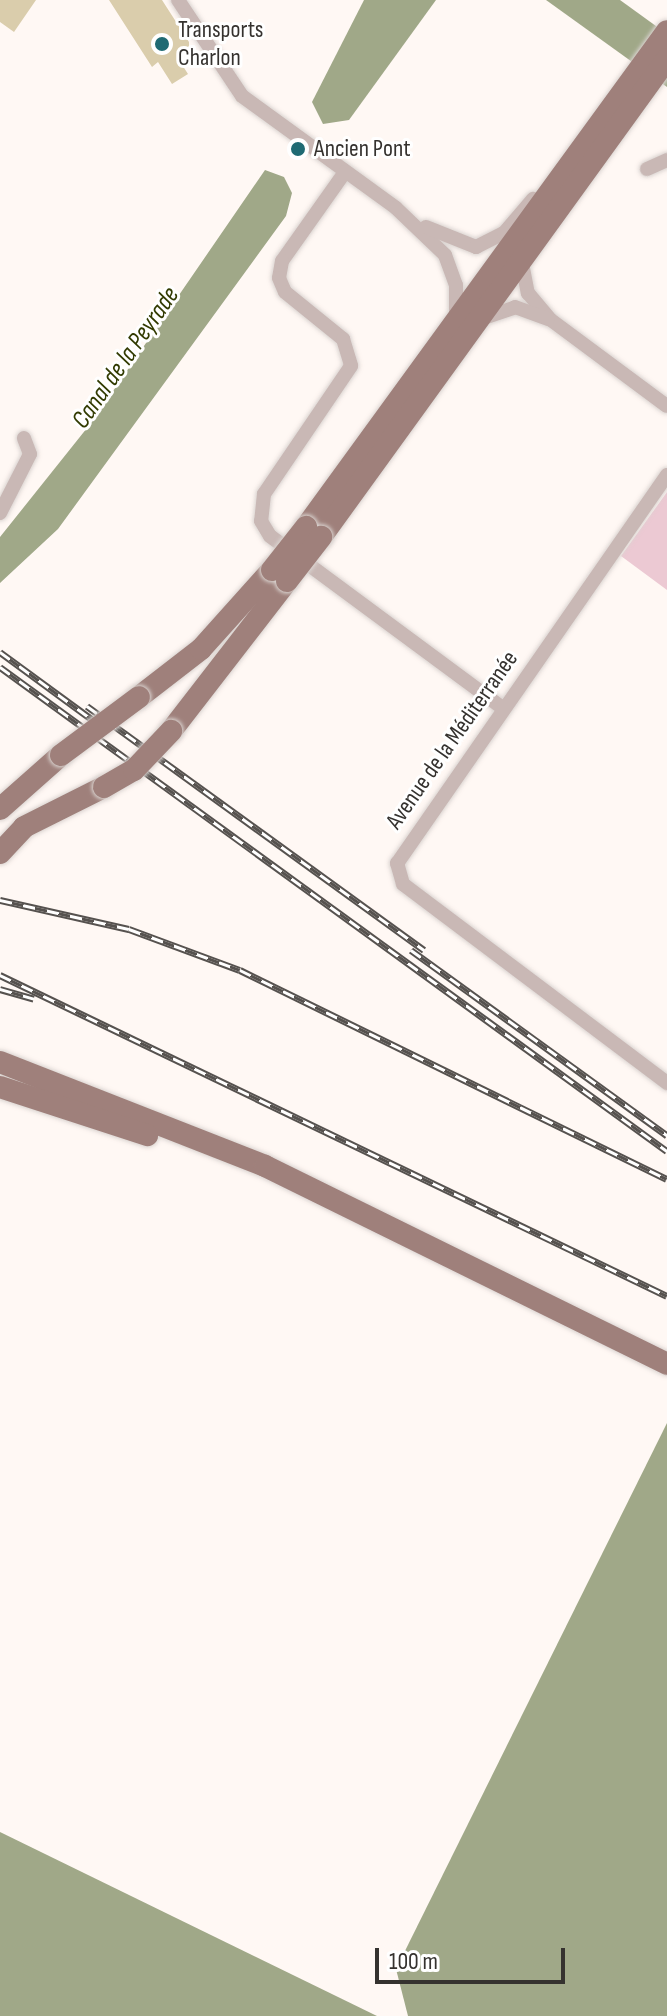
<!DOCTYPE html>
<html>
<head>
<meta charset="utf-8">
<style>
	body { margin:0 }
	#map { position:relative; width:667px; height:2016px; overflow:hidden; background:#fff8f4; font-family:"Sofia Sans Condensed",sans-serif }
	div>[style] { position:absolute }
	.green>* { inset:0; background:#ecc9d3 }
	.water>* { inset:0; background:#a0a888 }
	.building>* { inset:0; background:#dacdac }
	.roads { filter:drop-shadow(0 0 2px #dbd4d1) drop-shadow(0 0 2px #dbd4d1) }
	.street>* { height:14px; margin:-7px; padding:0 7px; transform-origin:7px; border-radius:7px; background:#c9b8b5 }
	.primary>* { height:22px; margin:-11px; padding:0 11px; transform-origin:11px; border-radius:11px; background:#9f807b }
	.rail>* { height:7px; margin-top:-3.5px; transform-origin:0; background:repeating-linear-gradient(90deg,#fff 0 12px,#56524f 0 24px); box-sizing:border-box; border-block:2px solid #56524f }
	.bridges { filter:drop-shadow(0 0 2px #dbd4d1) drop-shadow(0 0 2px #dbd4d1) }
	.primary-bridge>* { height:22px; margin:-11px; padding:0 11px; transform-origin:11px; border-radius:11px; background:#9f807b }
	.dots>* { width:22px; height:22px; translate:-50% -50%; box-sizing:border-box; border:4px solid #fff; border-radius:50% }
	span { translate:-50% -50%; white-space:nowrap; text-align:center; line-height:1.15; -webkit-text-stroke:6px #fff; paint-order:stroke }
	.poi-label { font-size:24px; color:#35322f }
	.left { translate:0 -50%; text-align:left }
	.street-label { font-size:24px; color:#35322f }
	.water-label { font-size:26px; color:#323b02; font-style:italic }
	.scale { position:absolute; left:375px; top:1948px; width:190px; height:36px; box-sizing:border-box; border:4px solid #35322f; border-top:0; padding-left:10px; font-size:24px; line-height:28px; white-space:nowrap; color:#35322f; -webkit-text-stroke:6px #fff; paint-order:stroke }
</style>
</head>
<body>
<div id="map">
	<div class="green">
		<i style="clip-path:polygon(667px 492px,667px 590px,621px 556px)"></i>
	</div>
	<div class="water">
		<i style="clip-path:polygon(364px 0,436px 0,349px 120px,323px 124px,312px 102px)"></i>
		<i style="clip-path:polygon(546px 0,620px 0,667px 34px,667px 87px)"></i>
		<i style="clip-path:polygon(265px 170px,284px 177px,292px 193px,286px 216px,58px 529px,0 583px,0 537px,91px 423px)"></i>
		<i style="clip-path:polygon(667px 1423px,667px 2016px,408px 2016px,396px 1969px)"></i>
		<i style="clip-path:polygon(0 1832px,377px 2016px,0 2016px)"></i>
	</div>
	<div class="building">
		<i style="clip-path:polygon(0 0,36px 0,14px 32px,0 22px)"></i>
		<i style="clip-path:polygon(109px 0,162px 0,189px 42px,189px 53px,179px 60px,188px 74px,172px 84px,158px 62px,152px 67px)"></i>
	</div>
	<div class="roads">
		<div class="street">
			<i style="left:178px;top:0;width:115px;rotate:56.3deg"></i>
			<i style="left:242px;top:96px;width:190px;rotate:36deg"></i>
			<i style="left:396px;top:208px;width:68px;rotate:43.8deg"></i>
			<i style="left:445px;top:255px;width:32px;rotate:70deg"></i>
			<i style="left:456px;top:285px;width:35px;rotate:90deg"></i>
			<i style="left:647px;top:169px;width:22px;rotate:-24deg"></i>
			<i style="left:345px;top:172px;width:109px;rotate:125.3deg"></i>
			<i style="left:282px;top:261px;width:17px;rotate:100deg"></i>
			<i style="left:279px;top:278px;width:15px;rotate:67deg"></i>
			<i style="left:285px;top:292px;width:75px;rotate:39deg"></i>
			<i style="left:343px;top:339px;width:28px;rotate:73deg"></i>
			<i style="left:351px;top:366px;width:155px;rotate:124.2deg"></i>
			<i style="left:264px;top:494px;width:27px;rotate:96deg"></i>
			<i style="left:261px;top:521px;width:17px;rotate:59deg"></i>
			<i style="left:270px;top:536px;width:287px;rotate:36.5deg"></i>
			<i style="left:426px;top:227px;width:54px;rotate:21.8deg"></i>
			<i style="left:476px;top:247px;width:31px;rotate:-27deg"></i>
			<i style="left:504px;top:233px;width:45px;rotate:-49.5deg"></i>
			<i style="left:521px;top:258px;width:36px;rotate:79deg"></i>
			<i style="left:528px;top:293px;width:35px;rotate:50deg"></i>
			<i style="left:551px;top:320px;width:144px;rotate:36.6deg"></i>
			<i style="left:481px;top:319px;width:36px;rotate:-19deg"></i>
			<i style="left:515px;top:307px;width:35px;rotate:20deg"></i>
			<i style="left:667px;top:475px;width:473px;rotate:124.8deg"></i>
			<i style="left:397px;top:863px;width:22px;rotate:74deg"></i>
			<i style="left:403px;top:884px;width:331px;rotate:37deg"></i>
			<i style="left:0;top:513px;width:66px;rotate:-63deg"></i>
			<i style="left:30px;top:454px;width:17px;rotate:-111deg"></i>
		</div>
		<div class="primary">
			<i style="left:306px;top:527px;width:613px;rotate:-53.95deg"></i>
			<i style="left:321px;top:537px;width:590px;rotate:-54.1deg"></i>
			<i style="left:139px;top:697px;width:78px;rotate:-37.7deg"></i>
			<i style="left:201px;top:649px;width:106px;rotate:-48.1deg"></i>
			<i style="left:171px;top:731px;width:190px;rotate:-52.3deg"></i>
			<i style="left:0;top:809px;width:81px;rotate:-41.5deg"></i>
			<i style="left:0;top:853px;width:35px;rotate:-47deg"></i>
			<i style="left:24px;top:827px;width:89px;rotate:-26.6deg"></i>
			<i style="left:0;top:1062px;width:285px;rotate:21.4deg"></i>
			<i style="left:265px;top:1166px;width:448px;rotate:26.2deg"></i>
			<i style="left:0;top:1087px;width:155px;rotate:18.1deg"></i>
		</div>
	</div>
	<div class="rail">
		<i style="left:0;top:652px;width:115px;rotate:36.2deg"></i>
		<i style="left:0;top:667px;width:824px;rotate:35.97deg"></i>
		<i style="left:87px;top:706px;width:416px;rotate:35.9deg"></i>
		<i style="left:0;top:900px;width:132px;rotate:12.7deg"></i>
		<i style="left:129px;top:929px;width:118px;rotate:20.3deg"></i>
		<i style="left:240px;top:970px;width:475px;rotate:26.1deg"></i>
		<i style="left:411px;top:950px;width:316px;rotate:35.9deg"></i>
		<i style="left:0;top:975px;width:740px;rotate:25.7deg"></i>
		<i style="left:0;top:989px;width:35px;rotate:16deg"></i>
	</div>
	<div class="bridges">
		<div class="primary-bridge">
			<i style="left:272px;top:570px;width:55px;rotate:-51.7deg"></i>
			<i style="left:287px;top:581px;width:56px;rotate:-52.3deg"></i>
			<i style="left:61px;top:755px;width:97px;rotate:-36.6deg"></i>
			<i style="left:104px;top:787px;width:34px;rotate:-30deg"></i>
			<i style="left:134px;top:770px;width:54px;rotate:-46.5deg"></i>
		</div>
	</div>
	<div class="dots">
		<i style="left:162px;top:44px;background:#1f6a73"></i>
		<i style="left:298px;top:149px;background:#1f6a73"></i>
	</div>
	<div class="poi-label">
		<span class="left" style="left:178px;top:44px">Transports<br>Charlon</span>
		<span class="left" style="left:314px;top:149px">Ancien Pont</span>
	</div>
	<div class="street-label">
		<span style="left:452px;top:740px;rotate:-55deg">Avenue de la Méditerranée</span>
	</div>
	<div class="water-label">
		<span style="left:126px;top:358px;rotate:-55deg">Canal de la Peyrade</span>
	</div>
	<div class="scale">100 m</div>
</div>
</body>
</html>
